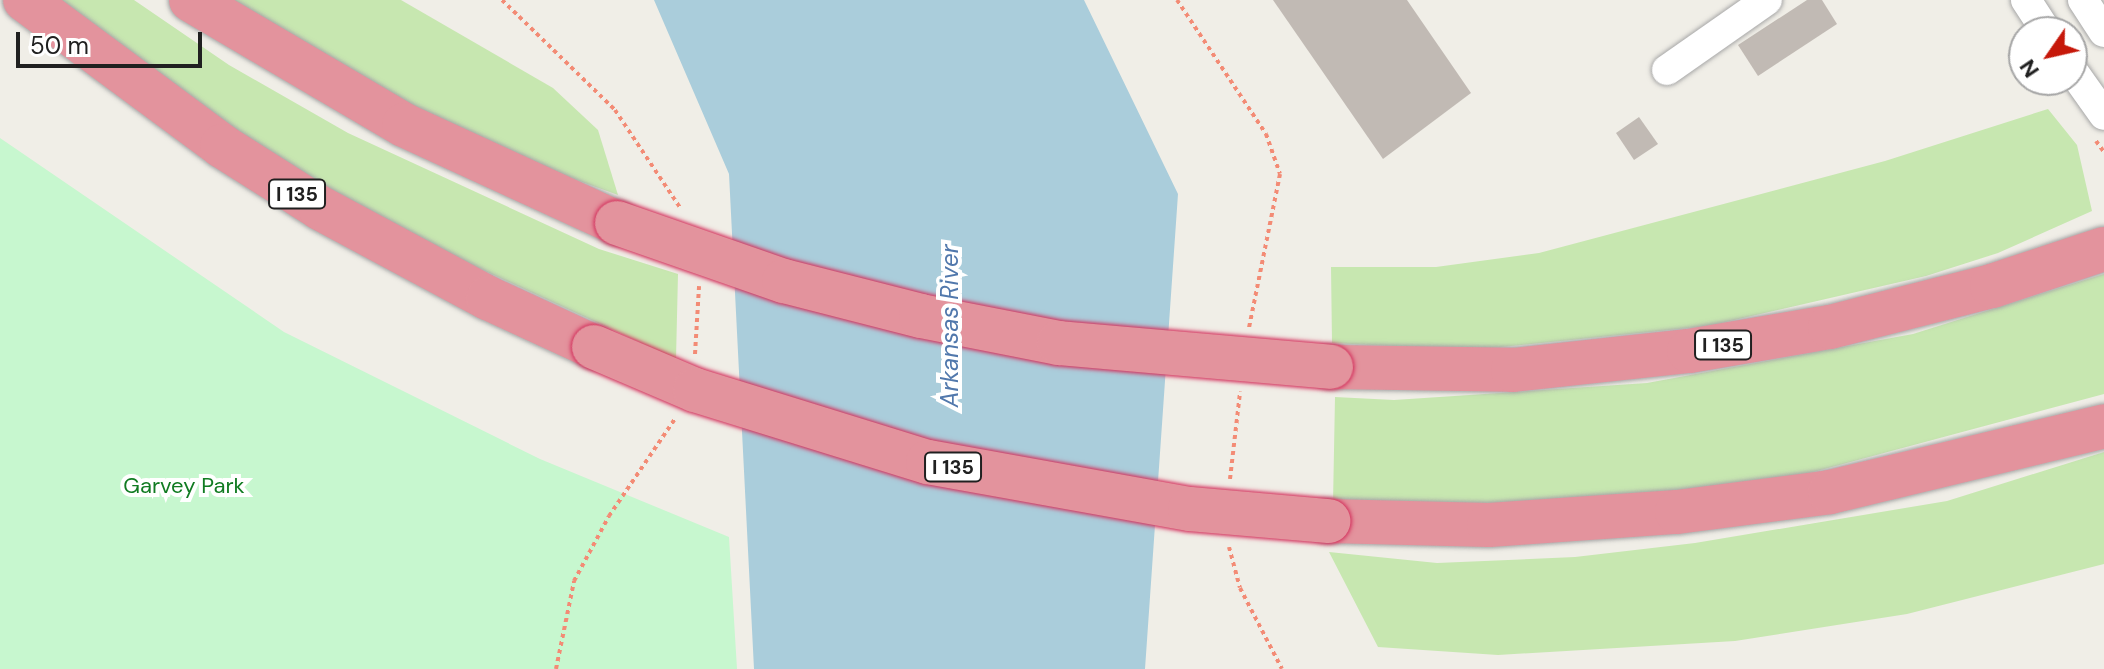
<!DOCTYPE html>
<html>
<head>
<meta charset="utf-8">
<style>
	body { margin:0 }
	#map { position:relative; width:2104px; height:669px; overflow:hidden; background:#f0eee7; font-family:"DM Sans",sans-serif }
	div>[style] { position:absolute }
	.grass>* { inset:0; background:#c7e7b0 }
	.park>* { inset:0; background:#c7f7cf }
	.water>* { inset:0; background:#aacddb }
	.building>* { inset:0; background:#c1bab4 }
	.path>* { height:4px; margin-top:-2px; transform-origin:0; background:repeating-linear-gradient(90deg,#f38b75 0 4px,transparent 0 8px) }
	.roads { filter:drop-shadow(0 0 2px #a7a7a7) drop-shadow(0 0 2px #a7a7a7) }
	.minor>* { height:30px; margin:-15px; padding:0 15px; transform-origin:15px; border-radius:15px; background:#fff }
	.highway>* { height:44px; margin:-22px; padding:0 22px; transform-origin:22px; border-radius:22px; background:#e3939d }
	.bridges { filter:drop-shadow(0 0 2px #d3305c) drop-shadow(0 0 2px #d3305c) }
	.highway-bridge>* { height:44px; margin:-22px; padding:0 22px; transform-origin:22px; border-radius:22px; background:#e3939d }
	span { translate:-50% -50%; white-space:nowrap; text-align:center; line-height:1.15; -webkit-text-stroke:8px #fff; paint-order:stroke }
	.shield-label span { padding:2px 6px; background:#fff; border:2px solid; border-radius:6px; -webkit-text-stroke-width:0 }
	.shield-label { font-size:20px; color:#202020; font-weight:700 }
	.park-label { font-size:22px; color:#117b22 }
	.water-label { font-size:24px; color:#5178ac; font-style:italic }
	.north { position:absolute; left:2008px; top:16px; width:80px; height:80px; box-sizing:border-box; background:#fff; border:2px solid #a6a6a6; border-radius:50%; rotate:236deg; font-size:22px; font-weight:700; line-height:32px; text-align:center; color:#202020 }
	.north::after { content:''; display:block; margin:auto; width:28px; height:36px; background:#c6180a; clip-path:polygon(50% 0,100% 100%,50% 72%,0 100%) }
	.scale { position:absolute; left:16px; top:32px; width:186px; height:36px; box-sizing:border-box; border:4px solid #202020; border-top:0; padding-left:10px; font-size:24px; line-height:28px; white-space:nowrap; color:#202020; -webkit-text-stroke:6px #fff; paint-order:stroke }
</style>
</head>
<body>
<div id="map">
	<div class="grass">
		<i style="clip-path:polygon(53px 0,134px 0,229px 65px,348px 133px,599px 249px,678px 274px,676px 359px,379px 222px,262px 154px)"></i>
		<i style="clip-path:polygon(234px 0,401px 0,553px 88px,598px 130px,618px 195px,516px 158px,407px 104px)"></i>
		<i style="clip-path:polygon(2048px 109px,2077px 145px,2092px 211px,1998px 253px,1926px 276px,1708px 326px,1473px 350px,1332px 343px,1331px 267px,1436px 267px,1539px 253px,1885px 161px)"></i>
		<i style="clip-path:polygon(2104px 274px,2104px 394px,1802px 475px,1627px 497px,1513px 504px,1333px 503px,1335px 397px,1394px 400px,1647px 383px,1913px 334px)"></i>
		<i style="clip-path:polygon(2104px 452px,2104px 564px,1907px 614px,1735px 641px,1498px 655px,1378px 647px,1329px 552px,1437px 563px,1575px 557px,1695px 543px,1947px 501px)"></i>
	</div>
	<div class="park">
		<i style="clip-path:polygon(0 138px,284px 332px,540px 459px,729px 537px,737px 669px,0 669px)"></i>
	</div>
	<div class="water">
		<i style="clip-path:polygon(654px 0,1084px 0,1178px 194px,1145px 669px,754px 669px,729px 174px)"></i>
	</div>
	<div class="building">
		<i style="clip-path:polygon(1273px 0,1407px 0,1471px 93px,1383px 159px)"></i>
		<i style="clip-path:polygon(1807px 0,1822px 0,1837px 24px,1758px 76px,1738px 45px)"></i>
		<i style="clip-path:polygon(1639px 117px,1658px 144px,1634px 160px,1616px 133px)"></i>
	</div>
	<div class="path">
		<i style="left:502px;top:0;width:158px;rotate:44.2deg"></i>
		<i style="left:615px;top:110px;width:119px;rotate:56.3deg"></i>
		<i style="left:1177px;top:0;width:161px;rotate:56.4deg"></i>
		<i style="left:1266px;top:134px;width:42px;rotate:70.7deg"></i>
		<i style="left:1280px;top:174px;width:157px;rotate:101.4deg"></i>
		<i style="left:2096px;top:141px;width:14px;rotate:54deg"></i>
		<i style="left:695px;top:354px;width:68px;rotate:-86.6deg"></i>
		<i style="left:1230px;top:479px;width:88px;rotate:-83.4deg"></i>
		<i style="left:1229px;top:547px;width:42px;rotate:75deg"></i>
		<i style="left:1240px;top:588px;width:91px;rotate:62.6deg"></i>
		<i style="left:556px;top:669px;width:90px;rotate:-78.4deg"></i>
		<i style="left:574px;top:581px;width:74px;rotate:-61.7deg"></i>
		<i style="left:609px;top:516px;width:117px;rotate:-55.8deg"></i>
	</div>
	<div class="roads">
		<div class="minor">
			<i style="left:2026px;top:0;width:38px;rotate:57deg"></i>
			<i style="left:2083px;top:0;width:38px;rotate:57deg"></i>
			<i style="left:1667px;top:70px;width:122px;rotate:-35deg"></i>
			<i style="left:2072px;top:70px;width:55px;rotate:54.6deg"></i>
		</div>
		<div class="highway">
			<i style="left:25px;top:0;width:245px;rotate:36.5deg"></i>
			<i style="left:222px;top:146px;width:116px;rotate:32.3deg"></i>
			<i style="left:320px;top:208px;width:191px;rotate:28.2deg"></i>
			<i style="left:488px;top:298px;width:117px;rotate:24.8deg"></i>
			<i style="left:191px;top:0;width:247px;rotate:30.4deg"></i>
			<i style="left:404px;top:125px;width:234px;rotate:24.7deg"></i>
			<i style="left:1331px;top:367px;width:182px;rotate:0.9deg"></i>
			<i style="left:1513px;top:370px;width:177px;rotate:-6.2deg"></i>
			<i style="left:1689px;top:351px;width:143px;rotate:-9.7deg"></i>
			<i style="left:1830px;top:327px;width:167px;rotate:-14.2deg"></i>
			<i style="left:1992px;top:286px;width:118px;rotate:-18.3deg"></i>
			<i style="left:1328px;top:521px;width:161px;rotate:1.4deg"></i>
			<i style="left:1489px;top:525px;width:188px;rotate:-4deg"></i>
			<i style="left:1677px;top:512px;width:154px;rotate:-7.4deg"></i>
			<i style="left:1830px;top:492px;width:282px;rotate:-13.5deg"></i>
		</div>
	</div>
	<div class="bridges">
		<div class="highway-bridge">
			<i style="left:617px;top:223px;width:177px;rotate:19.2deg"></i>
			<i style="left:784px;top:281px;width:141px;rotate:14.3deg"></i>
			<i style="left:921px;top:316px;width:141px;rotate:11.1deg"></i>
			<i style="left:1059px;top:343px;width:273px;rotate:5deg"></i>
			<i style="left:594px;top:347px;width:110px;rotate:23.1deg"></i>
			<i style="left:695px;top:390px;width:244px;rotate:17.2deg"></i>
			<i style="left:928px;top:462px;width:266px;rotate:10.2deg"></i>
			<i style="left:1190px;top:509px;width:139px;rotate:5deg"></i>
		</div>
	</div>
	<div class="shield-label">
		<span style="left:297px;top:194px">I 135</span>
		<span style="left:1723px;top:345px">I 135</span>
		<span style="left:953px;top:467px">I 135</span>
	</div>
	<div class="park-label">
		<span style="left:184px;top:486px">Garvey Park</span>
	</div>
	<div class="water-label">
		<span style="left:950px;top:326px;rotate:-90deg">Arkansas River</span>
	</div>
	<div class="north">N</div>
	<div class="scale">50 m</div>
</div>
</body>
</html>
